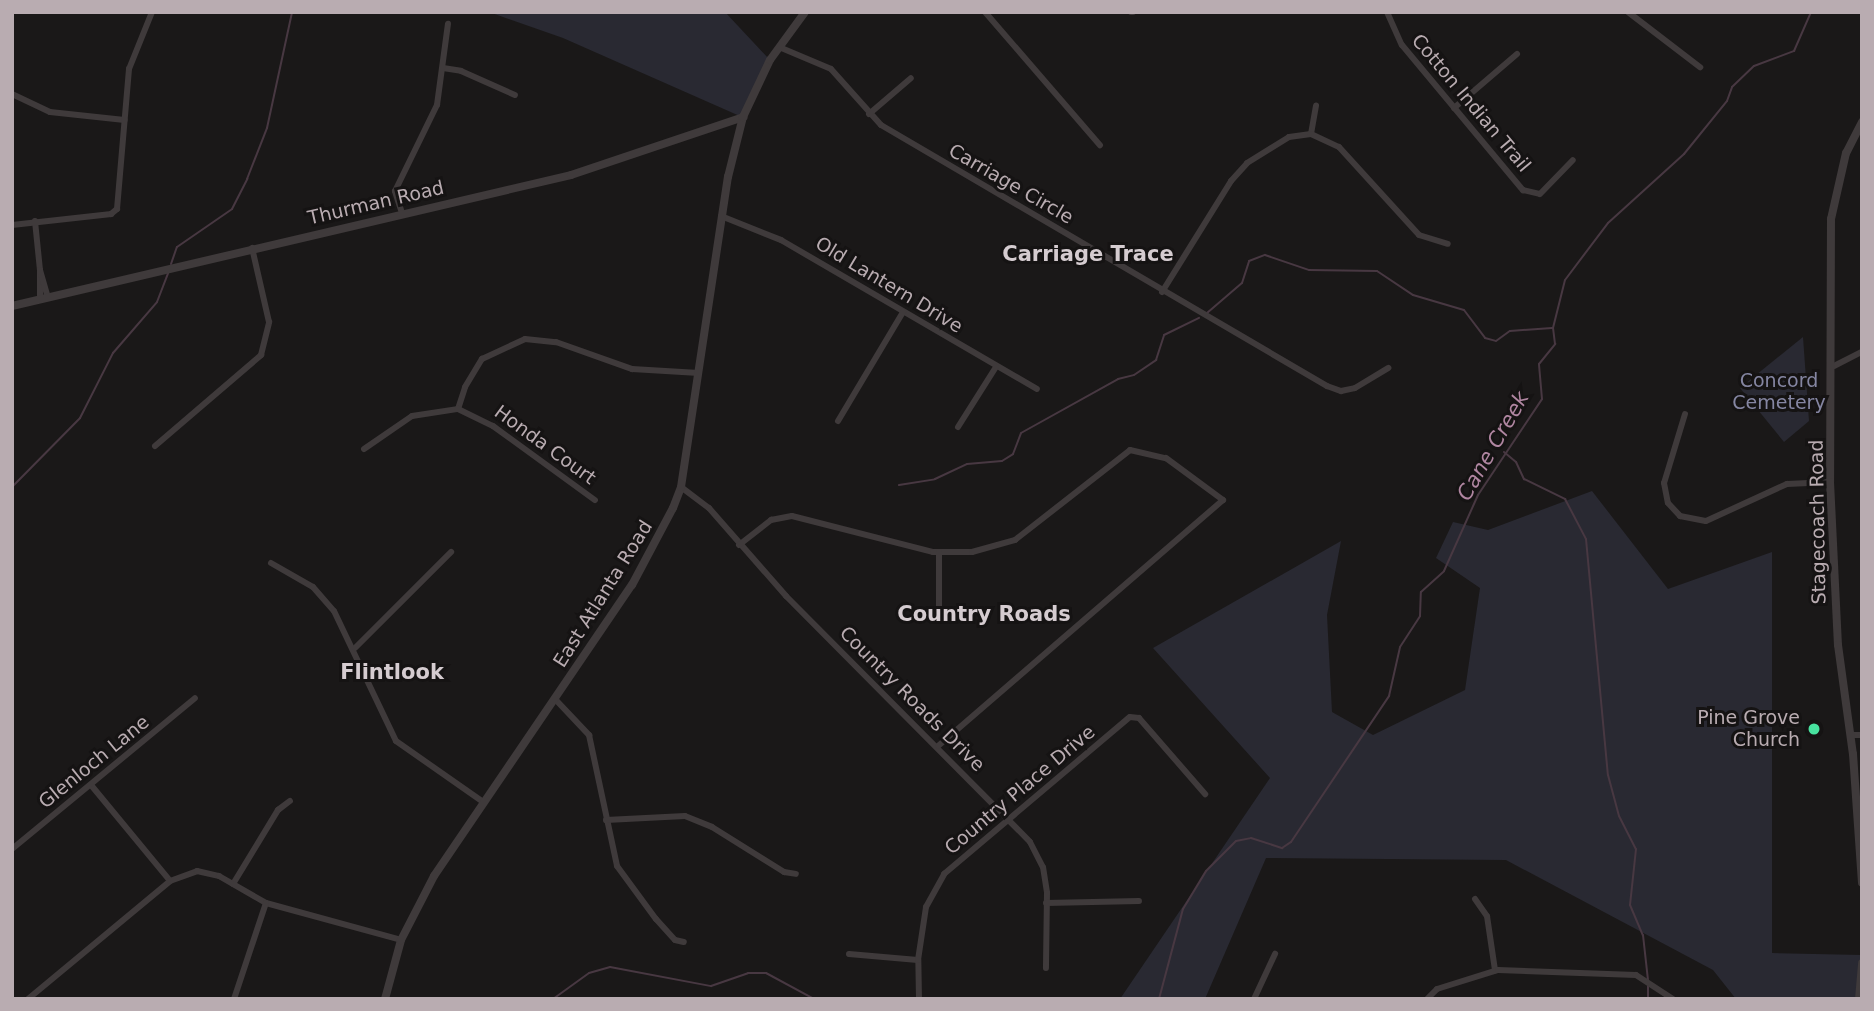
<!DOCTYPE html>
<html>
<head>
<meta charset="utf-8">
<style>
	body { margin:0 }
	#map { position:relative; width:1874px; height:1011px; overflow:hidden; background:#1a1818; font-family:"DejaVu Sans",sans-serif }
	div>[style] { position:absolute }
	.green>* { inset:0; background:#292932 }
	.stream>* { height:2px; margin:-1px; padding:0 1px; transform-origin:1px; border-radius:1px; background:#483842 }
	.minor>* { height:6px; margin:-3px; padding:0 3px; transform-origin:3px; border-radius:3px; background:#3f3a3b }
	.tertiary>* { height:8px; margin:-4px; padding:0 4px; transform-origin:4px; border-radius:4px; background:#3f3a3b }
	.dots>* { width:19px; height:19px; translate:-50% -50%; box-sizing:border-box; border:4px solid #151313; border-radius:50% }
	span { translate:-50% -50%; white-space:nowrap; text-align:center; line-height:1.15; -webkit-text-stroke:6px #151313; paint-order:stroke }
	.street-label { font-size:19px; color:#b9acb1 }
	.park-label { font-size:19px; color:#8586a2 }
	.poi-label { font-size:19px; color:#b9acb1 }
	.right { translate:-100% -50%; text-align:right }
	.neighbourhood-label { font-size:21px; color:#d5ccd0; font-weight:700 }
	.water-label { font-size:21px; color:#b086a1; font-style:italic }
	.frame { position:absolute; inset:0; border:14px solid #b9acb1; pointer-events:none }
</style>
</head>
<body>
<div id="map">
	<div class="green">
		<i style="clip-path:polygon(489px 12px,725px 12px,768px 58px,742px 117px,563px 38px)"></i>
		<i style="clip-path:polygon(1803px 337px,1809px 421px,1784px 442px,1740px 388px)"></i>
		<i style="clip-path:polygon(1592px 491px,1668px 589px,1772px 552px,1772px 953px,1862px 955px,1860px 999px,1736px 999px,1713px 970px,1506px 860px,1266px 858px,1205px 999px,1120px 999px,1270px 778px,1153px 648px,1341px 541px,1327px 615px,1332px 712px,1373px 735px,1465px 690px,1480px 588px,1436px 558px,1453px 522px,1488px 530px)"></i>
	</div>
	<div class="stream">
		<i style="left:171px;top:264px;width:18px;rotate:-71deg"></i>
		<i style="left:177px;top:247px;width:67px;rotate:-34.6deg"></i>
		<i style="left:232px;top:209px;width:34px;rotate:-63deg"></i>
		<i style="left:247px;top:179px;width:55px;rotate:-68.6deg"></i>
		<i style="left:267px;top:128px;width:119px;rotate:-77.8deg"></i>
		<i style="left:1207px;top:313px;width:46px;rotate:-40.6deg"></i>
		<i style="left:1242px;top:283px;width:23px;rotate:-72deg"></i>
		<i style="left:1249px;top:261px;width:17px;rotate:-21deg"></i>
		<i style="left:1265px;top:255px;width:46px;rotate:18.8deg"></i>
		<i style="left:1309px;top:270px;width:68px;rotate:0.8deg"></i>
		<i style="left:1377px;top:271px;width:43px;rotate:33.7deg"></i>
		<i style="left:1413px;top:295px;width:53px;rotate:16.4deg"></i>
		<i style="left:1464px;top:310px;width:35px;rotate:53deg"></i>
		<i style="left:1485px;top:338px;width:11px;rotate:15deg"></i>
		<i style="left:1496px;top:341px;width:17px;rotate:-36deg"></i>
		<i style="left:1510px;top:331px;width:42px;rotate:-4.1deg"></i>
		<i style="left:1504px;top:452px;width:16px;rotate:40deg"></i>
		<i style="left:1516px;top:462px;width:19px;rotate:65deg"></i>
		<i style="left:1524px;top:479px;width:46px;rotate:26deg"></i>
		<i style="left:1565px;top:499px;width:45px;rotate:62.3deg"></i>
		<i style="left:1586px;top:539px;width:237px;rotate:84.7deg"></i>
		<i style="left:1608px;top:775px;width:42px;rotate:75deg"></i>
		<i style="left:1619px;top:816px;width:37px;rotate:63deg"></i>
		<i style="left:1636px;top:849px;width:56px;rotate:96.1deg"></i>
		<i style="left:1630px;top:905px;width:33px;rotate:67deg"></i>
		<i style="left:1643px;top:935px;width:45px;rotate:83.7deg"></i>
		<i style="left:899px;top:485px;width:36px;rotate:-9deg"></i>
		<i style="left:935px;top:479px;width:35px;rotate:-25deg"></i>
		<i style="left:967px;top:464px;width:35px;rotate:-5deg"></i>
		<i style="left:1002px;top:461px;width:13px;rotate:-32deg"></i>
		<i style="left:1013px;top:454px;width:22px;rotate:-69deg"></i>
		<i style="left:1021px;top:433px;width:111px;rotate:-29.1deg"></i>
		<i style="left:1118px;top:379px;width:16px;rotate:-14deg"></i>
		<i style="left:1134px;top:375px;width:27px;rotate:-34deg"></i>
		<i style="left:1156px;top:360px;width:26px;rotate:-72deg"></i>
		<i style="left:1164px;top:335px;width:39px;rotate:-26deg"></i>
		<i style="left:12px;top:487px;width:97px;rotate:-45.4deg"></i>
		<i style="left:80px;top:418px;width:73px;rotate:-63.1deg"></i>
		<i style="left:113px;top:353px;width:67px;rotate:-49.2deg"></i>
		<i style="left:157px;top:302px;width:31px;rotate:-69deg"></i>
		<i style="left:553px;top:999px;width:44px;rotate:-35.8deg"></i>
		<i style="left:589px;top:973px;width:22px;rotate:-16deg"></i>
		<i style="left:610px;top:967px;width:103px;rotate:10.7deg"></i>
		<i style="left:711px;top:986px;width:39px;rotate:-19deg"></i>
		<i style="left:748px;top:973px;width:18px"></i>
		<i style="left:766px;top:973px;width:55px;rotate:28.4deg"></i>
		<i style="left:1159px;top:999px;width:93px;rotate:-75.1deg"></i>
		<i style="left:1183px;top:909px;width:44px;rotate:-58.8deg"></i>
		<i style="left:1206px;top:871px;width:42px;rotate:-45deg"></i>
		<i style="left:1236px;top:841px;width:15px;rotate:-11deg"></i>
		<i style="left:1251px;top:838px;width:33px;rotate:18deg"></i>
		<i style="left:1282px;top:848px;width:11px;rotate:-34deg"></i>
		<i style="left:1291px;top:842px;width:176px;rotate:-56.1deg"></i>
		<i style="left:1389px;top:696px;width:50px;rotate:-77.3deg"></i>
		<i style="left:1400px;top:647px;width:37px;rotate:-57deg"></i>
		<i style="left:1420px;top:616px;width:24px;rotate:-88deg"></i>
		<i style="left:1421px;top:592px;width:31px;rotate:-42deg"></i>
		<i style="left:1444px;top:571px;width:83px;rotate:-65.9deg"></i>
		<i style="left:1478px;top:495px;width:115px;rotate:-56.3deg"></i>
		<i style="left:1542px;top:399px;width:35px;rotate:-95deg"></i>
		<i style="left:1539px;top:364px;width:26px;rotate:-51deg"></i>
		<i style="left:1555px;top:344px;width:16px;rotate:-97deg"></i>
		<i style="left:1553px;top:328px;width:49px;rotate:-76deg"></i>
		<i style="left:1565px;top:280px;width:71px;rotate:-53deg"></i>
		<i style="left:1608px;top:223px;width:103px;rotate:-42.2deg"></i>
		<i style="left:1684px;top:154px;width:68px;rotate:-50.9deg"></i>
		<i style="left:1727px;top:101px;width:15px;rotate:-70deg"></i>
		<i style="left:1732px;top:87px;width:30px;rotate:-44deg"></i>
		<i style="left:1754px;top:66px;width:43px;rotate:-20.6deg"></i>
		<i style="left:1794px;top:51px;width:43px;rotate:-66.4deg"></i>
		<i style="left:1648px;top:999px;width:13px;rotate:-90deg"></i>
	</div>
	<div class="minor">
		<i style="left:985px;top:12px;width:176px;rotate:49.2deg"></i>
		<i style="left:1131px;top:12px;width:2px"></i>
		<i style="left:1387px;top:12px;width:36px;rotate:66deg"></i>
		<i style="left:1402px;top:45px;width:189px;rotate:50.2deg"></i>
		<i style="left:1523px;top:190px;width:17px;rotate:13deg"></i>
		<i style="left:1540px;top:194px;width:47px;rotate:-45.9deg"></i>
		<i style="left:1628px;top:12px;width:91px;rotate:37.4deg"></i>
		<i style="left:779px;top:47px;width:56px;rotate:22.9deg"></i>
		<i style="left:831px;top:69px;width:75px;rotate:48.2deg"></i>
		<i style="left:881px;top:125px;width:517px;rotate:30.34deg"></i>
		<i style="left:1327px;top:386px;width:15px;rotate:20deg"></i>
		<i style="left:1341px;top:391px;width:14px;rotate:-12deg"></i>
		<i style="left:1355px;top:388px;width:39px;rotate:-31deg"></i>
		<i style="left:443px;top:68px;width:18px;rotate:9deg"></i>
		<i style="left:461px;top:71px;width:59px;rotate:24deg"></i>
		<i style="left:12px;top:94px;width:42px;rotate:25.3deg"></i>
		<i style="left:50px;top:112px;width:75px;rotate:6.1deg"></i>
		<i style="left:1454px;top:108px;width:83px;rotate:-40.6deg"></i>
		<i style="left:869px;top:114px;width:55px;rotate:-40.6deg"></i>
		<i style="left:1311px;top:134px;width:29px;rotate:-80deg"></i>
		<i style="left:402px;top:213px;width:23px;rotate:-108deg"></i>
		<i style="left:395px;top:191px;width:96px;rotate:-64deg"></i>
		<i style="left:437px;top:105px;width:82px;rotate:-82.3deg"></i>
		<i style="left:721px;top:216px;width:65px;rotate:21.8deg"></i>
		<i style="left:781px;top:240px;width:296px;rotate:30.2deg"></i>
		<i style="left:35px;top:221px;width:49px;rotate:84.2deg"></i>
		<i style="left:12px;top:225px;width:100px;rotate:-6.3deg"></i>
		<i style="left:111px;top:214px;width:8px;rotate:-40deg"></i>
		<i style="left:117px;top:209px;width:141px;rotate:-85.1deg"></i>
		<i style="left:129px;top:69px;width:61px;rotate:-68deg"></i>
		<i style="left:1162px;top:292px;width:131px;rotate:-58.1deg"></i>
		<i style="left:1231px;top:181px;width:24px;rotate:-48deg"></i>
		<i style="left:1247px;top:163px;width:49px;rotate:-31.8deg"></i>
		<i style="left:1289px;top:137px;width:22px;rotate:-8deg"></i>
		<i style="left:1311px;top:134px;width:31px;rotate:25deg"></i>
		<i style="left:1339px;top:147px;width:119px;rotate:47.7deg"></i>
		<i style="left:1419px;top:235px;width:30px;rotate:17deg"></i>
		<i style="left:40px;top:300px;width:30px;rotate:-90deg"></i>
		<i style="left:40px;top:270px;width:29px;rotate:74deg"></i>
		<i style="left:1834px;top:366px;width:31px;rotate:-27deg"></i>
		<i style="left:458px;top:409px;width:23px;rotate:-72deg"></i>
		<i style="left:465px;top:387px;width:33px;rotate:-59deg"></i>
		<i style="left:482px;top:359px;width:47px;rotate:-24.9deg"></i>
		<i style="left:525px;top:339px;width:31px;rotate:6deg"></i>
		<i style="left:556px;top:342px;width:81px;rotate:19.6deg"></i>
		<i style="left:632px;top:369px;width:67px;rotate:3.4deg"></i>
		<i style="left:1685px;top:414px;width:72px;rotate:106.9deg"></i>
		<i style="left:1664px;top:483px;width:20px;rotate:79deg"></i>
		<i style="left:1668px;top:503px;width:18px;rotate:47deg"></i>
		<i style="left:1680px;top:516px;width:26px;rotate:11deg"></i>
		<i style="left:1706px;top:521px;width:89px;rotate:-24.6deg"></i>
		<i style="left:1787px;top:484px;width:43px;rotate:-2.7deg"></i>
		<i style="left:838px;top:421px;width:127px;rotate:-59.2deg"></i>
		<i style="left:958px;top:427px;width:71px;rotate:-57.7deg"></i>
		<i style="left:155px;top:446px;width:140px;rotate:-40.6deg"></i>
		<i style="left:261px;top:355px;width:34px;rotate:-76deg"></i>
		<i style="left:269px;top:322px;width:76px;rotate:-102.9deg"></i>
		<i style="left:364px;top:449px;width:58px;rotate:-34.5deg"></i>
		<i style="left:412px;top:416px;width:47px;rotate:-8.7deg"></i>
		<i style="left:458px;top:409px;width:39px;rotate:26deg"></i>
		<i style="left:493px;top:426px;width:126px;rotate:36deg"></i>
		<i style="left:681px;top:487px;width:35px;rotate:37deg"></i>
		<i style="left:709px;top:508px;width:117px;rotate:48.8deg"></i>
		<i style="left:786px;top:596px;width:346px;rotate:45.2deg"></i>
		<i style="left:1030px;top:842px;width:28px;rotate:63deg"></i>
		<i style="left:1043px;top:867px;width:26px;rotate:81deg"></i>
		<i style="left:1047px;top:893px;width:75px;rotate:90.8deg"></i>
		<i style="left:739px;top:545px;width:41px;rotate:-38deg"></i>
		<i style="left:771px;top:520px;width:21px;rotate:-11deg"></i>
		<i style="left:792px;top:516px;width:146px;rotate:14.3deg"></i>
		<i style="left:933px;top:552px;width:39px"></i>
		<i style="left:972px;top:552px;width:45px;rotate:-15.6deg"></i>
		<i style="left:1015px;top:540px;width:146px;rotate:-38deg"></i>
		<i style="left:1130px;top:450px;width:37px;rotate:13deg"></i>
		<i style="left:1166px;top:458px;width:71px;rotate:36.4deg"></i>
		<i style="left:1223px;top:500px;width:376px;rotate:139.2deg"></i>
		<i style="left:271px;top:563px;width:48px;rotate:29.7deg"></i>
		<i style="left:313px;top:587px;width:32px;rotate:49deg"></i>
		<i style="left:334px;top:611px;width:144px;rotate:64.5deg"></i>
		<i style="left:396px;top:741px;width:106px;rotate:35deg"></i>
		<i style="left:939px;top:615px;width:63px;rotate:-90deg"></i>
		<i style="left:355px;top:648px;width:136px;rotate:-45deg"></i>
		<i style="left:555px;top:699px;width:50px;rotate:46.6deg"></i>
		<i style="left:589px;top:735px;width:134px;rotate:77.9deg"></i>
		<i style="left:617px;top:866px;width:66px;rotate:53.7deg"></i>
		<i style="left:656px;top:919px;width:28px;rotate:48deg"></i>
		<i style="left:675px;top:940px;width:9px;rotate:13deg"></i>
		<i style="left:1850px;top:735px;width:12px"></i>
		<i style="left:91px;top:785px;width:124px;rotate:50.5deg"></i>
		<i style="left:606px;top:820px;width:79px;rotate:-2.9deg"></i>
		<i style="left:685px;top:816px;width:29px;rotate:22deg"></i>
		<i style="left:712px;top:827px;width:85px;rotate:32deg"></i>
		<i style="left:784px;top:872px;width:12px;rotate:9deg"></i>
		<i style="left:12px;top:849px;width:237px;rotate:-39.5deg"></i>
		<i style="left:233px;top:884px;width:87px;rotate:-58.7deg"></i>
		<i style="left:278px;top:810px;width:15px;rotate:-37deg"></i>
		<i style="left:1475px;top:899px;width:21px;rotate:55deg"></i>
		<i style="left:1487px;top:916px;width:55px;rotate:81.6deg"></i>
		<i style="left:1046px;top:903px;width:93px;rotate:-1.2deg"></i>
		<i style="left:849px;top:954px;width:69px;rotate:5deg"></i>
		<i style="left:28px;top:999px;width:185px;rotate:-39.7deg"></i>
		<i style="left:170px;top:881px;width:29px;rotate:-20deg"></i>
		<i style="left:197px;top:871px;width:23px;rotate:13deg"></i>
		<i style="left:219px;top:876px;width:54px;rotate:29.9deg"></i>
		<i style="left:266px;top:903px;width:140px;rotate:15.3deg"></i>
		<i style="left:234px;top:999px;width:101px;rotate:-71.6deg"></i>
		<i style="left:919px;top:999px;width:39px;rotate:-91deg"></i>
		<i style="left:918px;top:960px;width:54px;rotate:-81.4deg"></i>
		<i style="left:926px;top:907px;width:38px;rotate:-61deg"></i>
		<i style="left:944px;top:874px;width:243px;rotate:-40.2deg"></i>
		<i style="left:1130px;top:717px;width:9px;rotate:6deg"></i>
		<i style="left:1139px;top:718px;width:101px;rotate:49deg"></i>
		<i style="left:1254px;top:999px;width:50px;rotate:-65deg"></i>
		<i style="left:1427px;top:999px;width:14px;rotate:-45deg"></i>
		<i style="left:1437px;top:989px;width:64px;rotate:-17.3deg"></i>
		<i style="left:1498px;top:970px;width:138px;rotate:2.1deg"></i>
		<i style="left:1636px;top:975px;width:44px;rotate:33deg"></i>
	</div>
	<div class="tertiary">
		<i style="left:1862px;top:122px;width:35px;rotate:117deg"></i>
		<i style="left:1846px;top:153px;width:68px;rotate:102.8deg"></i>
		<i style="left:1831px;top:219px;width:263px;rotate:90.2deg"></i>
		<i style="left:1830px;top:482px;width:163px;rotate:87.2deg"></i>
		<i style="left:1838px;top:645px;width:110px;rotate:82.2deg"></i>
		<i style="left:1853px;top:754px;width:129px;rotate:86deg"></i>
		<i style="left:12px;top:306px;width:574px;rotate:-13.19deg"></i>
		<i style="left:571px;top:175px;width:182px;rotate:-18.6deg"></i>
		<i style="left:385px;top:999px;width:61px;rotate:-74.8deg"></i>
		<i style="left:401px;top:940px;width:72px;rotate:-62.7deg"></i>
		<i style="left:434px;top:876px;width:352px;rotate:-55.8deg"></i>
		<i style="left:632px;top:585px;width:87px;rotate:-62deg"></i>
		<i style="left:673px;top:508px;width:22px;rotate:-69deg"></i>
		<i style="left:681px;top:487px;width:314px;rotate:-81.4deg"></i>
		<i style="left:728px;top:177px;width:62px;rotate:-76deg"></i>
		<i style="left:743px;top:117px;width:63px;rotate:-64.7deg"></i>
		<i style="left:770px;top:60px;width:59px;rotate:-53.9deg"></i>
		<i style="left:1859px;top:999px;width:36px;rotate:-85deg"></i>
	</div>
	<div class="dots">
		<i style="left:1814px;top:729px;background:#48e29f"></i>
	</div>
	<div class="street-label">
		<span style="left:1471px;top:103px;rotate:50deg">Cotton Indian Trail</span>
		<span style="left:1011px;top:184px;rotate:30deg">Carriage Circle</span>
		<span style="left:376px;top:203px;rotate:-13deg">Thurman Road</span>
		<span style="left:889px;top:285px;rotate:31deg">Old Lantern Drive</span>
		<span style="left:545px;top:445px;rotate:36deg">Honda Court</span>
		<span style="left:1818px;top:522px;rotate:-91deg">Stagecoach Road</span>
		<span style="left:603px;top:594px;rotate:-58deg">East Atlanta Road</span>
		<span style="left:912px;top:699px;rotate:45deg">Country Roads Drive</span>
		<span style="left:94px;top:762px;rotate:-39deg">Glenloch Lane</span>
		<span style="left:1020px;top:790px;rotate:-40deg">Country Place Drive</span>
	</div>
	<div class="park-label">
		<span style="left:1779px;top:392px">Concord<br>Cemetery</span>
	</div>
	<div class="poi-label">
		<span class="right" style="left:1800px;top:729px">Pine Grove<br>Church</span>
	</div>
	<div class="neighbourhood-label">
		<span style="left:1088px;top:254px">Carriage Trace</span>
		<span style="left:984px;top:614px">Country Roads</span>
		<span style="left:392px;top:672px">Flintlook</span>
	</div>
	<div class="water-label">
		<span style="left:1493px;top:446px;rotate:-60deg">Cane Creek</span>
	</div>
	<div class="frame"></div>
</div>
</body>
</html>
